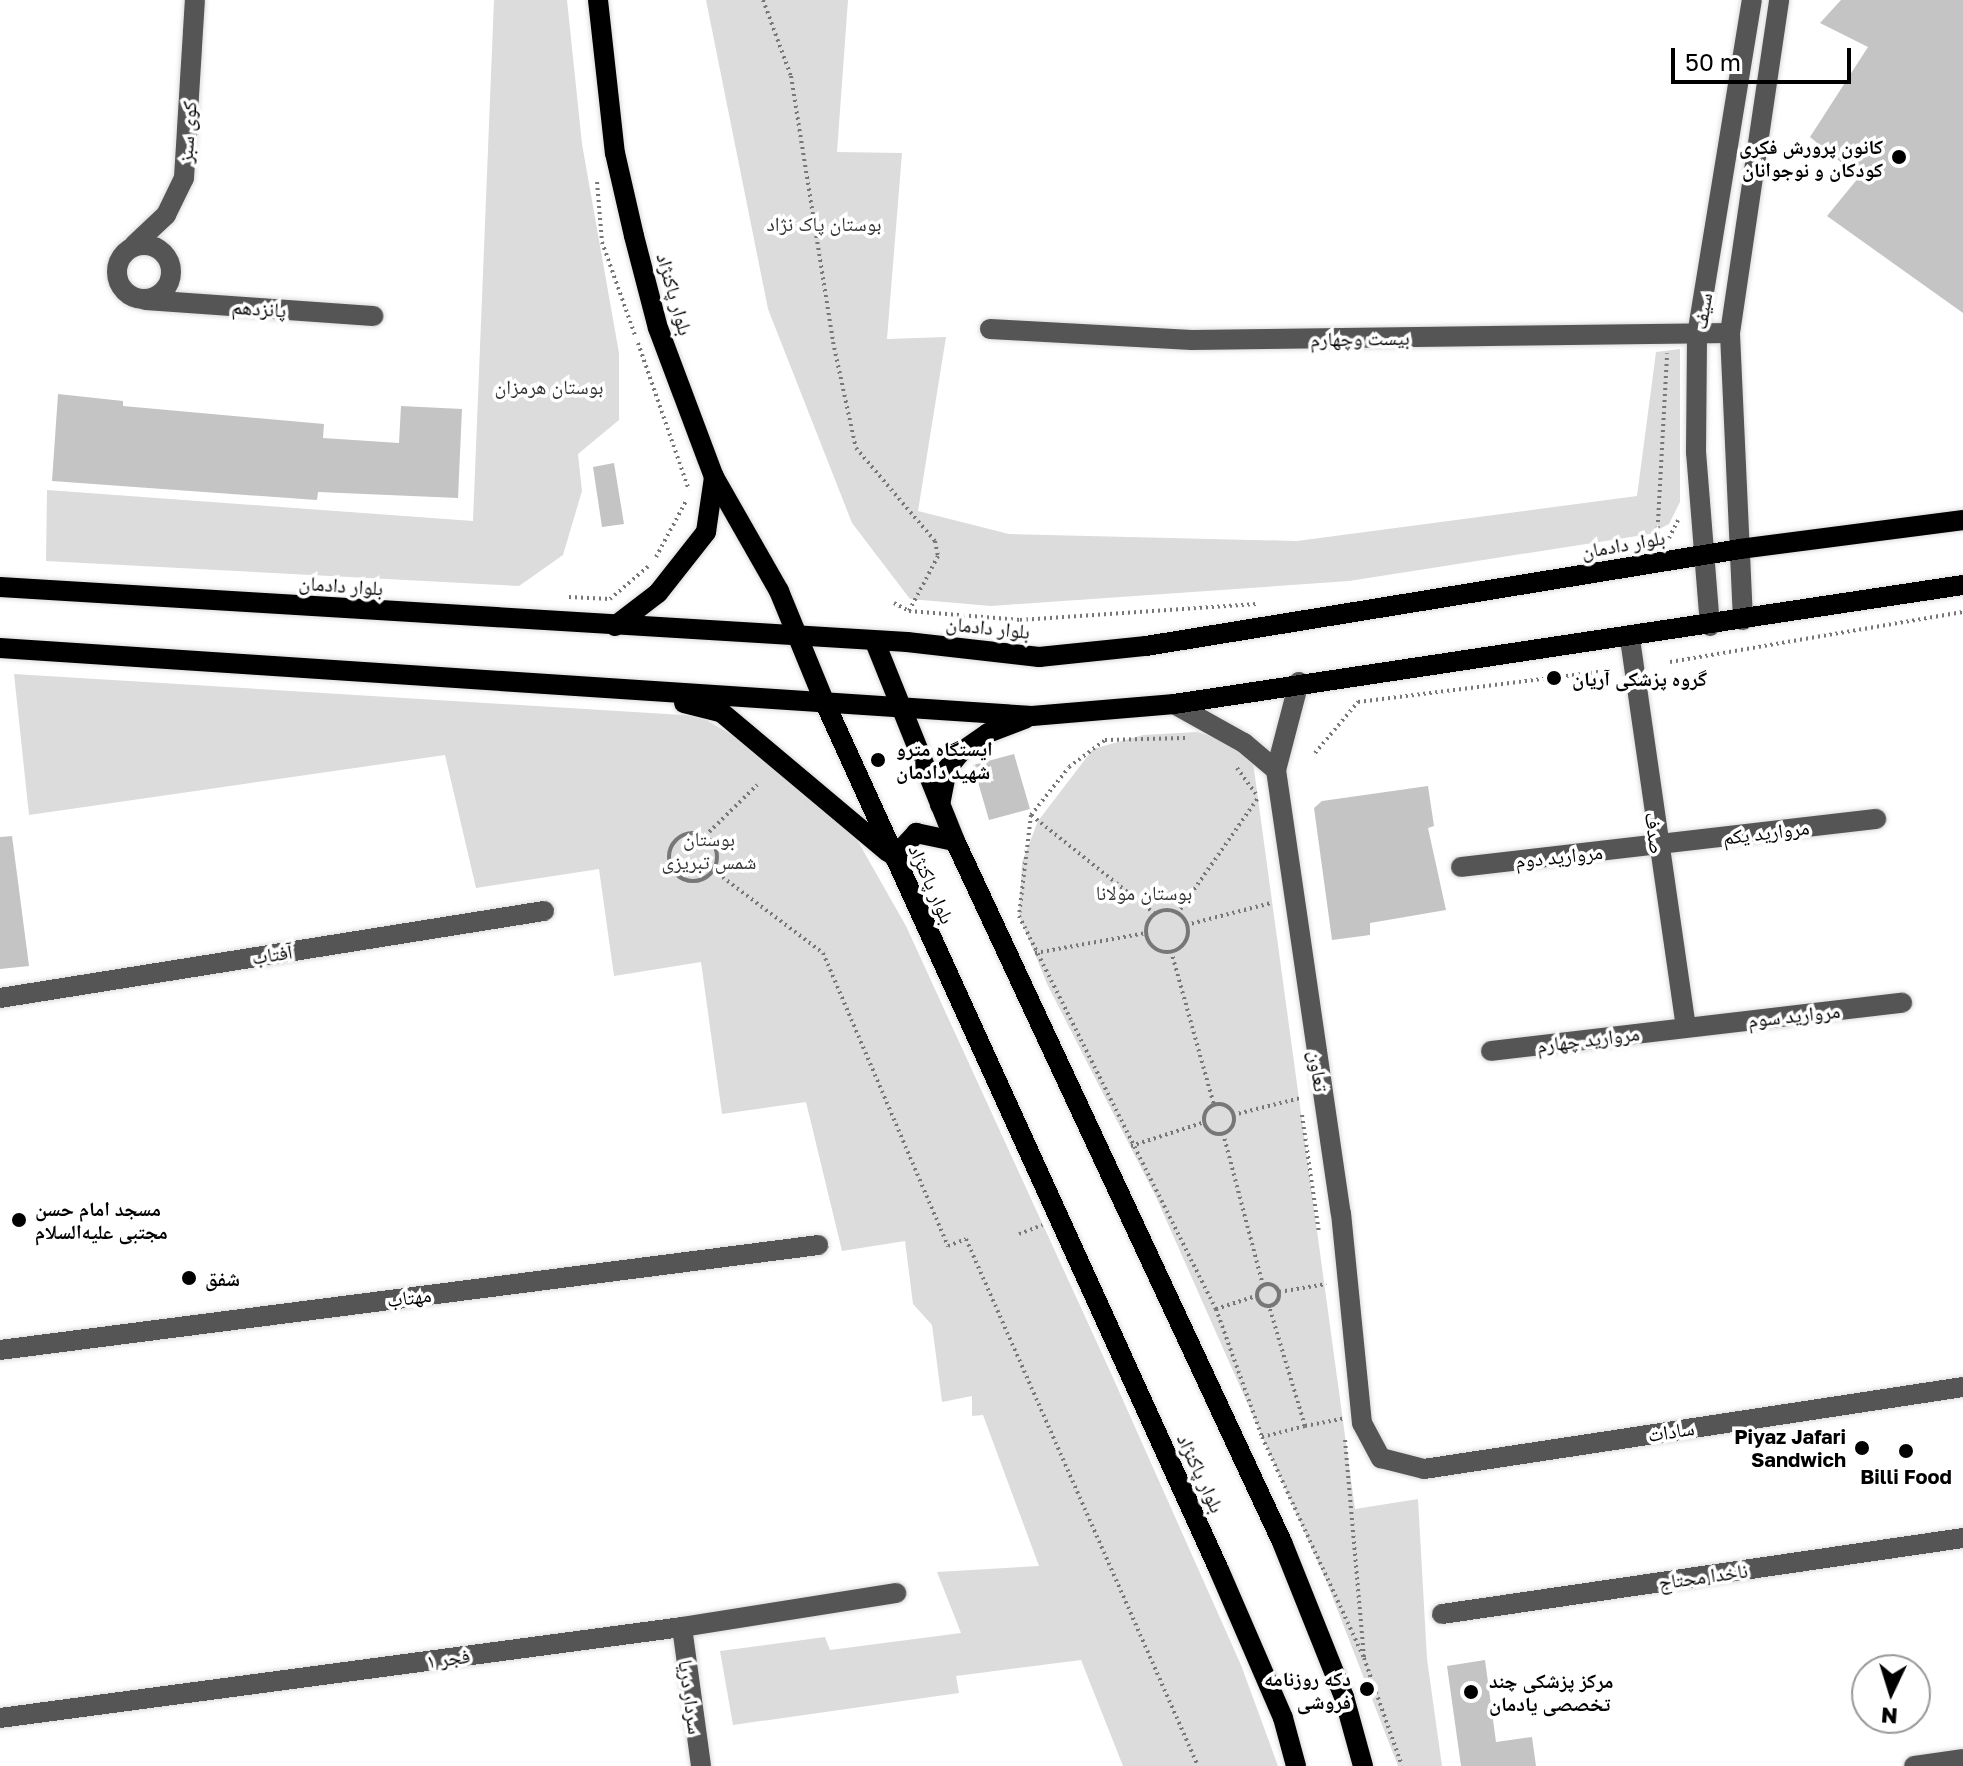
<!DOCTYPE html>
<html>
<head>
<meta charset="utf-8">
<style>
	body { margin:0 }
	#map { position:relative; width:1963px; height:1766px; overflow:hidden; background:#fff; font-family:"Golos Text","Noto Naskh Arabic",sans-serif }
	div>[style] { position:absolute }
	.green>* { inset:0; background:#dcdcdc }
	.building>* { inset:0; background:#c4c4c4 }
	.path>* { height:4px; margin-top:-2px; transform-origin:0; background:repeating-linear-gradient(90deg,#777 0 2px,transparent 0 6px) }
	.path>.ring { margin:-2px; padding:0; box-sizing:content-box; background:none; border:4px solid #777; border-radius:50% }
	.roads { filter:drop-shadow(0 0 2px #dbdbdb) drop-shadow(0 0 2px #dbdbdb) }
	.minor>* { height:20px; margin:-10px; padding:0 10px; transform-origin:10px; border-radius:10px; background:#555 }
	.minor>.ring { margin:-10px; padding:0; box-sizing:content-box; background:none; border:20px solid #555; border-radius:50% }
	.major>* { height:20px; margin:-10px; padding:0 10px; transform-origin:10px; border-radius:10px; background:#000 }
	.dots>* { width:22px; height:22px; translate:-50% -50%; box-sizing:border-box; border:4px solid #fff; border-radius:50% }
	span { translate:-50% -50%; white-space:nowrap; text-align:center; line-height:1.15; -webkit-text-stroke:7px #fff; paint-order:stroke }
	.street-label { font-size:20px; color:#000 }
	.poi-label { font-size:20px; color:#000; font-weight:700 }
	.right { translate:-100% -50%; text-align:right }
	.left { translate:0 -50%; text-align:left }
	.park-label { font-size:20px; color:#333 }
	.north { position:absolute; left:1851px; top:1654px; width:80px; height:80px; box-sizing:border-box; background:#fff; border:2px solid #999; border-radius:50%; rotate:184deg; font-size:22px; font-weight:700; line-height:32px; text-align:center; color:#000 }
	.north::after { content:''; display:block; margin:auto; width:28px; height:36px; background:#000; clip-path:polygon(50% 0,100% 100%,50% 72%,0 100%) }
	.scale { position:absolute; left:1671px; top:48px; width:180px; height:36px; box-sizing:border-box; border:4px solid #000; border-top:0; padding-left:10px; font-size:24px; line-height:28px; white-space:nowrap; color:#000; -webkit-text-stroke:6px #fff; paint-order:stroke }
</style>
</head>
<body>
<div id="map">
	<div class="green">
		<i style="clip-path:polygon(494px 0,567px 0,582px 144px,619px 353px,619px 420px,578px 454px,582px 491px,563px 555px,519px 586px,46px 561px,47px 490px,473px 521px)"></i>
		<i style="clip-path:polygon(706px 0,848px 0,837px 152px,902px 153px,887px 339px,946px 337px,918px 511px,1009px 534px,1297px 541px,1637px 496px,1656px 352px,1680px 349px,1680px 502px,1669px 524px,1650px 534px,1349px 581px,991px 606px,910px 599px,852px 523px,768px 309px)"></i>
		<i style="clip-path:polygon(14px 674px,699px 716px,743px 741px,856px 838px,906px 926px,1110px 1371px,1241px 1665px,1278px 1766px,1123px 1766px,1081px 1660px,956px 1676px,959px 1693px,733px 1725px,720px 1651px,825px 1637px,830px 1650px,961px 1633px,937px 1572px,1039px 1566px,983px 1415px,972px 1416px,972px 1396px,942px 1402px,932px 1325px,913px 1304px,905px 1241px,842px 1251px,806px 1102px,722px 1114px,701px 962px,614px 976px,599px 869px,476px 888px,445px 755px,29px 815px)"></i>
		<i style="clip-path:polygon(1197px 732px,1230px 742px,1253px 762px,1355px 1509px,1418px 1499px,1427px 1659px,1442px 1766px,1398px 1766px,1327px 1583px,1156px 1197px,1048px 986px,1019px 916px,1022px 862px,1038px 821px,1093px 749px,1143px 735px)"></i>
	</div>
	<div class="building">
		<i style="clip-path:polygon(1841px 0,1963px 0,1963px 313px,1827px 216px,1859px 177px,1810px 137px,1868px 47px,1820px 23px)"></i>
		<i style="clip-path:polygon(58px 394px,123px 401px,123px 406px,324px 424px,323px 438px,399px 443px,401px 406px,462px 409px,458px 498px,318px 492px,317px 500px,52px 481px)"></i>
		<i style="clip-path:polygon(614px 463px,624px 524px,602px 527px,593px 467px)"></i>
		<i style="clip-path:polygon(1014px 754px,1030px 809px,989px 820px,973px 765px)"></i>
		<i style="clip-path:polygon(1428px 786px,1434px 826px,1428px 828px,1446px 910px,1370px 923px,1370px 935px,1332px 940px,1314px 808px,1322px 801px)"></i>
		<i style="clip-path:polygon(12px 836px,29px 966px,0 969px,0 837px)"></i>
		<i style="clip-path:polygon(1485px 1660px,1496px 1742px,1532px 1737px,1536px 1766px,1461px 1766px,1447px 1666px)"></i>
	</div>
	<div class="path">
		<i style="left:763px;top:0;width:81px;rotate:69.8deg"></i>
		<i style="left:791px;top:76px;width:269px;rotate:81deg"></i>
		<i style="left:833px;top:342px;width:108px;rotate:77.8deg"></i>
		<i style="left:856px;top:448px;width:122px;rotate:49.7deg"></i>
		<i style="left:935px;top:541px;width:15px;rotate:79deg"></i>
		<i style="left:938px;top:556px;width:62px;rotate:117.8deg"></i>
		<i style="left:597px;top:182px;width:60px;rotate:85.2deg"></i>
		<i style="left:602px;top:242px;width:99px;rotate:70.5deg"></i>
		<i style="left:638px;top:343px;width:156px;rotate:70.9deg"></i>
		<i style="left:1669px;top:538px;width:20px;rotate:-63deg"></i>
		<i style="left:1657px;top:540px;width:187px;rotate:-86.9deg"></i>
		<i style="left:656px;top:557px;width:64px;rotate:-61.8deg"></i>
		<i style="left:569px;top:597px;width:41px;rotate:2.8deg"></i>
		<i style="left:610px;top:599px;width:54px;rotate:-40.5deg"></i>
		<i style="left:894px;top:603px;width:17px;rotate:28deg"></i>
		<i style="left:909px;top:611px;width:111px;rotate:4.6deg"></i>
		<i style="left:1020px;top:620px;width:237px;rotate:-3.9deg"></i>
		<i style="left:1670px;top:662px;width:297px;rotate:-9.7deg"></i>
		<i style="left:1315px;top:753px;width:67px;rotate:-49.9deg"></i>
		<i style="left:1358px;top:702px;width:250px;rotate:-7.1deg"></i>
		<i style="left:1237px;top:768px;width:32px;rotate:54deg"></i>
		<i style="left:1031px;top:815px;width:102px;rotate:96.8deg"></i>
		<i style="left:1019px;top:916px;width:440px;rotate:63.4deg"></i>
		<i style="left:1216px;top:1309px;width:136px;rotate:70.2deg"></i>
		<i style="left:1262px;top:1437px;width:243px;rotate:65.2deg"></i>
		<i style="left:1364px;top:1658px;width:114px;rotate:70.6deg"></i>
		<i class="ring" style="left:669px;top:833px;width:44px;height:44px"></i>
		<i style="left:705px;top:836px;width:73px;rotate:-44.4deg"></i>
		<i style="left:713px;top:870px;width:138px;rotate:37deg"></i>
		<i style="left:823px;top:953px;width:319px;rotate:66.9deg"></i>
		<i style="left:948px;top:1246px;width:19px;rotate:-21deg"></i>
		<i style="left:966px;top:1239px;width:576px;rotate:66.24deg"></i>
		<i class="ring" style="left:1146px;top:910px;width:38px;height:38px"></i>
		<i style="left:1155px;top:914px;width:159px;rotate:-141.4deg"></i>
		<i style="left:1031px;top:815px;width:61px;rotate:-51.6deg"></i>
		<i style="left:1069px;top:767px;width:45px;rotate:-36.9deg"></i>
		<i style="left:1105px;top:740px;width:80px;rotate:-1.4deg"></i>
		<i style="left:1177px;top:914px;width:141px;rotate:-55.1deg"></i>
		<i style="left:1186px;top:925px;width:88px;rotate:-14.5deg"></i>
		<i style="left:1171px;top:951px;width:160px;rotate:74.4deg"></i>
		<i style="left:1035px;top:953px;width:113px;rotate:-10.2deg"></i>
		<i class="ring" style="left:1204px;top:1104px;width:26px;height:26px"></i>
		<i style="left:1233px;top:1115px;width:69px;rotate:-14.2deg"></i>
		<i style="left:1302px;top:1115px;width:119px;rotate:81.8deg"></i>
		<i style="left:1223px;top:1133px;width:157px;rotate:75.3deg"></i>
		<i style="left:1131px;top:1146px;width:78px;rotate:-18deg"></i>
		<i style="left:1019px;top:1234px;width:25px;rotate:-21deg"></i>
		<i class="ring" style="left:1257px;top:1284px;width:18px;height:18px"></i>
		<i style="left:1279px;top:1292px;width:48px;rotate:-9.7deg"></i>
		<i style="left:1216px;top:1309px;width:42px;rotate:-18deg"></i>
		<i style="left:1305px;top:1426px;width:38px;rotate:-11deg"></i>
		<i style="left:1262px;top:1437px;width:44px;rotate:-14.3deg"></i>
		<i style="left:1305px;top:1426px;width:125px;rotate:-106.7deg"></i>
		<i style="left:1345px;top:1440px;width:219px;rotate:85deg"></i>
	</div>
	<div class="roads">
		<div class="minor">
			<i class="ring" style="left:117px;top:245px;width:34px;height:34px"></i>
			<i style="left:134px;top:245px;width:44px;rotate:-43.2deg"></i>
			<i style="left:166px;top:215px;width:41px;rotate:-64.1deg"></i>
			<i style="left:184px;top:178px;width:178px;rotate:-86.5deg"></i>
			<i style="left:145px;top:300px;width:229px;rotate:4deg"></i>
			<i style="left:990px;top:329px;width:202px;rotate:3.1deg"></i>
			<i style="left:1192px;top:340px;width:538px;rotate:-0.75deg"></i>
			<i style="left:1743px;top:620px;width:287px;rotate:-92.6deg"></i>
			<i style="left:1730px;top:333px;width:337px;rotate:-81.6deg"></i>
			<i style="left:1710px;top:626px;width:175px;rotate:-94.6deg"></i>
			<i style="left:1696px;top:452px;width:117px;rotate:-89.5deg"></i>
			<i style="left:1697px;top:335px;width:339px;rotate:-80.7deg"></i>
			<i style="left:1630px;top:639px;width:391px;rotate:81.8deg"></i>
			<i style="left:1299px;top:682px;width:91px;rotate:104.6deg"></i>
			<i style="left:1276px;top:770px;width:448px;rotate:81.7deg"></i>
			<i style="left:1341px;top:1213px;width:211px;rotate:84.3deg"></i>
			<i style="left:1362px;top:1423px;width:40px;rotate:62deg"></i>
			<i style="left:1381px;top:1458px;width:44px;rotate:14.3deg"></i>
			<i style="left:1424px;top:1469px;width:545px;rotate:-8.65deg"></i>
			<i style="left:1174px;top:704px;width:80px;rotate:29.1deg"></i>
			<i style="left:1244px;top:743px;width:42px;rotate:40.2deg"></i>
			<i style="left:1461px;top:867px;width:418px;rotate:-6.6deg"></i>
			<i style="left:0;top:998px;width:551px;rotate:-9.09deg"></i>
			<i style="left:1491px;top:1051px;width:414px;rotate:-6.7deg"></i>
			<i style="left:0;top:1350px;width:825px;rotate:-7.31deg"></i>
			<i style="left:1442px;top:1614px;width:527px;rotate:-8.3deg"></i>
			<i style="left:682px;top:1627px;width:140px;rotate:82.2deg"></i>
			<i style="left:0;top:1718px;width:688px;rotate:-7.6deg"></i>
			<i style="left:682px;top:1627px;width:217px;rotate:-9deg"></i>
			<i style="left:1914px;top:1766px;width:49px;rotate:-8.1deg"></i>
		</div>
		<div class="major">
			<i style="left:598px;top:0;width:154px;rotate:83.7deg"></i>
			<i style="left:615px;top:153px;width:85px;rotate:77.1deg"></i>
			<i style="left:634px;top:236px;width:95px;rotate:75.4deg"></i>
			<i style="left:658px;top:328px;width:159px;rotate:69.4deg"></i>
			<i style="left:714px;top:477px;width:131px;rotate:60.3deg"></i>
			<i style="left:779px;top:591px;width:121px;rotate:67.7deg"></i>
			<i style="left:825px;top:703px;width:952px;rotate:65.56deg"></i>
			<i style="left:1219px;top:1570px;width:161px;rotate:66.6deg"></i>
			<i style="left:1283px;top:1718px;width:50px;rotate:74.8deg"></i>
			<i style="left:0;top:587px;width:909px;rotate:3.47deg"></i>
			<i style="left:907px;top:642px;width:133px;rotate:6.5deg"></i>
			<i style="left:1039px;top:657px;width:108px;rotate:-5.9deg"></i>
			<i style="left:1146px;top:646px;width:602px;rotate:-9.27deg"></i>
			<i style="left:1740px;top:549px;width:225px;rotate:-7.4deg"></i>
			<i style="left:615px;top:626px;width:54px;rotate:-37.5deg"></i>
			<i style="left:658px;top:593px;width:78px;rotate:-51.8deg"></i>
			<i style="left:706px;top:532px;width:56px;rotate:-81.7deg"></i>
			<i style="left:875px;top:642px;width:214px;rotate:68.1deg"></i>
			<i style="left:955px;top:841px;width:774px;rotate:64.99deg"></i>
			<i style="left:1282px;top:1542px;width:167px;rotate:68.2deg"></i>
			<i style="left:1344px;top:1697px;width:72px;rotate:74.6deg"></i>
			<i style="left:0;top:648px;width:1034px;rotate:3.77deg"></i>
			<i style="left:1032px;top:716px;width:143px;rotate:-4.8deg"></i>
			<i style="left:1174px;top:704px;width:798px;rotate:-8.58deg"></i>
			<i style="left:684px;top:703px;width:38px;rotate:14deg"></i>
			<i style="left:721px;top:712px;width:218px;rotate:40deg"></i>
			<i style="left:940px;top:805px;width:37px;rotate:-79deg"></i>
			<i style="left:947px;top:769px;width:22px;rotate:-51deg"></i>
			<i style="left:961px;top:752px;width:33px;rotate:-35deg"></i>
			<i style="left:988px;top:733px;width:40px;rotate:-21deg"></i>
			<i style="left:894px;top:857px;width:33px;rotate:-47deg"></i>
			<i style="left:916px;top:833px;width:40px;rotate:12deg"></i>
		</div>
	</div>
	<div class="dots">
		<i style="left:1899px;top:157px;background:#000"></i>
		<i style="left:1554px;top:678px;background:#000"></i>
		<i style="left:878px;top:760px;background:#000"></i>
		<i style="left:19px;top:1220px;background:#000"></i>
		<i style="left:189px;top:1278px;background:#000"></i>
		<i style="left:1862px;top:1448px;background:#000"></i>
		<i style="left:1906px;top:1451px;background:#000"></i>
		<i style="left:1367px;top:1689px;background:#000"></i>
		<i style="left:1471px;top:1692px;background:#000"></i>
	</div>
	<div class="street-label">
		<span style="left:187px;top:132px;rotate:-86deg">کوی سبز</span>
		<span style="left:675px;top:294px;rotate:74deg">بلوار پاکنژاد</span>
		<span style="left:259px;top:308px;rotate:4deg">پانزدهم</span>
		<span style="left:1702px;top:311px;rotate:-81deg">سیف</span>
		<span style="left:1360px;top:338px;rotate:-1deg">بیست وچهارم</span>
		<span style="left:1623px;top:544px;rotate:-10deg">بلوار دادمان</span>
		<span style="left:341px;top:585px;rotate:4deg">بلوار دادمان</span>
		<span style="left:988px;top:627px;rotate:6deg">بلوار دادمان</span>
		<span style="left:1766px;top:832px;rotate:-7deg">مروارید یکم</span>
		<span style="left:1655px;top:833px;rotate:82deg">صدف</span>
		<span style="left:1559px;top:856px;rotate:-6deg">مروارید دوم</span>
		<span style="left:932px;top:884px;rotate:66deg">بلوار پاکنژاد</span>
		<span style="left:272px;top:954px;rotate:-9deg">آفتاب</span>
		<span style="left:1794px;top:1015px;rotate:-6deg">مروارید سوم</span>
		<span style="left:1588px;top:1039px;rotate:-7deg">مروارید چهارم</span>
		<span style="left:1319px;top:1071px;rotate:82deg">تعاون</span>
		<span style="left:409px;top:1297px;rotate:-7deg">مهتاب</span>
		<span style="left:1671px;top:1431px;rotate:-9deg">سادات</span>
		<span style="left:1201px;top:1473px;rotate:65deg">بلوار پاکنژاد</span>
		<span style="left:1703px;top:1576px;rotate:-8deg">ناخدا محتاج</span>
		<span style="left:448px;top:1658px;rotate:-8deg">فجر ۱</span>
		<span style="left:691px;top:1697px;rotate:82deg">سردار دریا</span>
	</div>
	<div class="poi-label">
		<span class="right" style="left:1883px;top:158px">کانون پرورش فکری<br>کودکان و نوجوانان</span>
		<span class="left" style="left:1572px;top:678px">گروه پزشکی آریان</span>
		<span class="left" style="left:896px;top:760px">ایستگاه مترو<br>شهید دادمان</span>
		<span class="left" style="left:35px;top:1220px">مسجد امام حسن<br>مجتبی علیه‌السلام</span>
		<span class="left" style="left:205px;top:1278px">شفق</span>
		<span class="right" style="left:1846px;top:1448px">Piyaz Jafari<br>Sandwich</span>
		<span style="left:1906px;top:1476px">Billi Food</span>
		<span class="right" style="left:1351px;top:1690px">دکه روزنامه<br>فروشی</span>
		<span class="left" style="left:1489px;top:1692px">مرکز پزشکی چند<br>تخصصی یادمان</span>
	</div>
	<div class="park-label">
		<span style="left:824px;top:223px">بوستان پاک نژاد</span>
		<span style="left:549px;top:386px">بوستان هرمزان</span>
		<span style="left:709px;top:850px">بوستان<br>شمس تبریزی</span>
		<span style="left:1144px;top:892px">بوستان مولانا</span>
	</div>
	<div class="north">N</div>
	<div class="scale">50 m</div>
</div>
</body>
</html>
